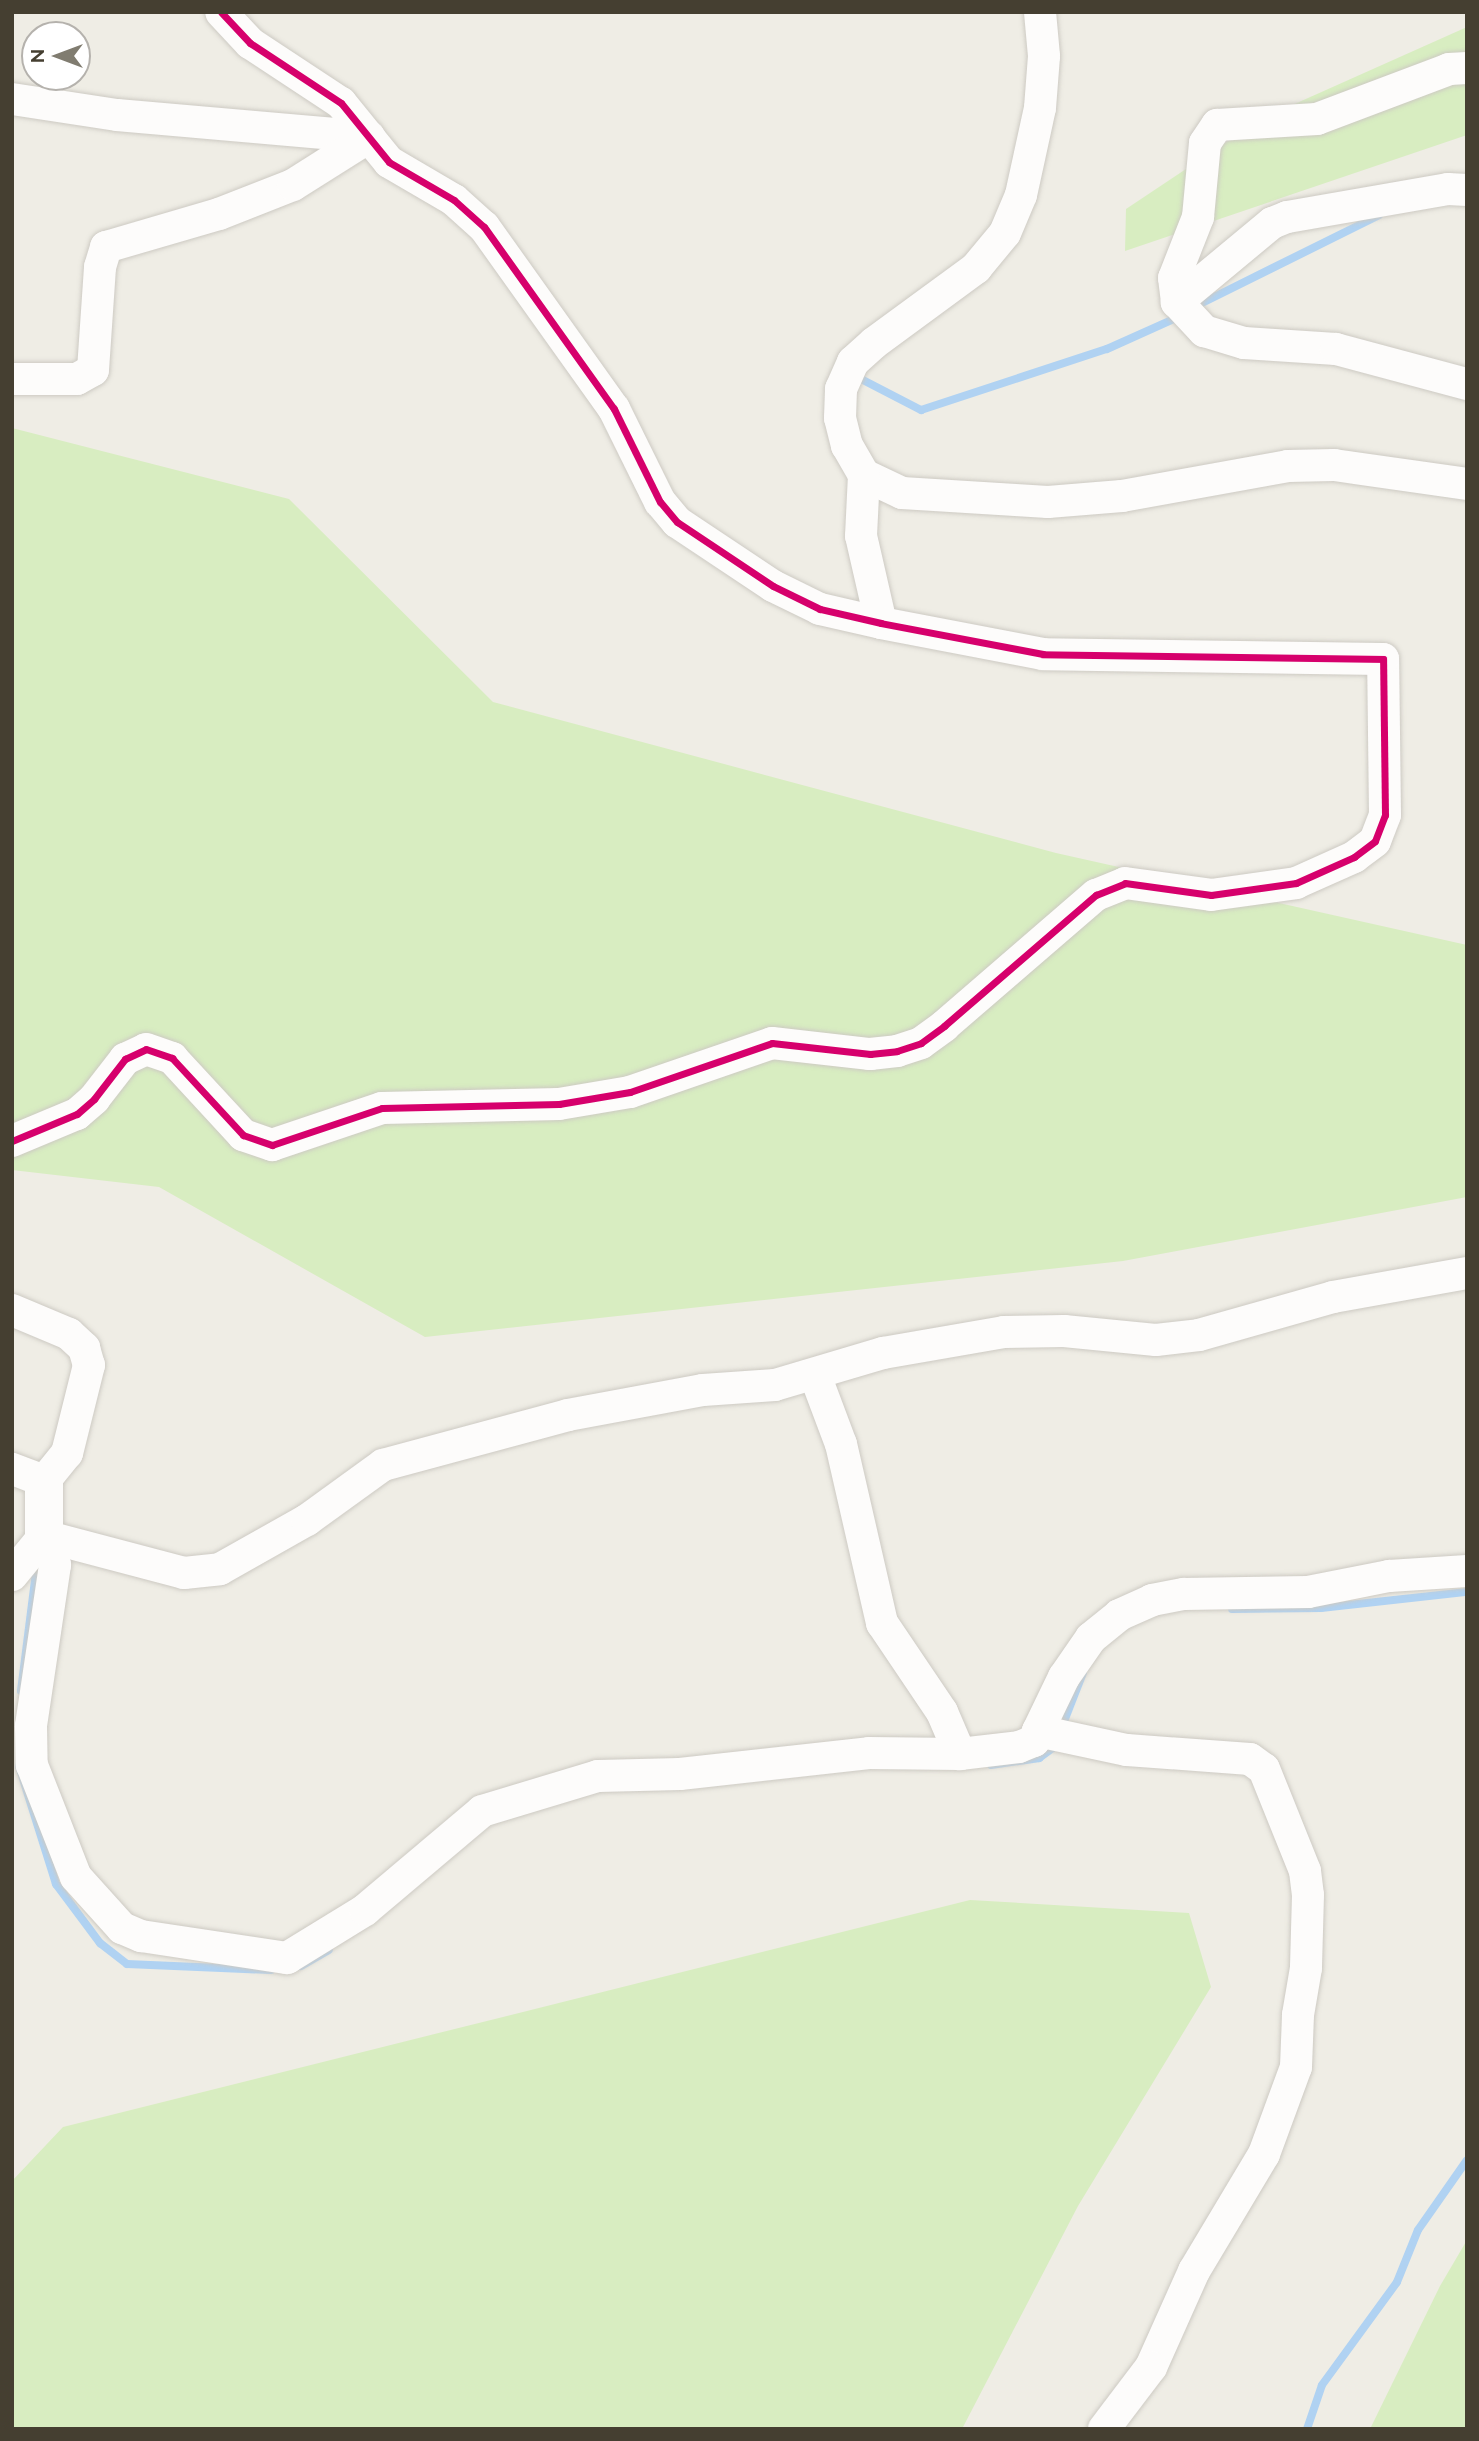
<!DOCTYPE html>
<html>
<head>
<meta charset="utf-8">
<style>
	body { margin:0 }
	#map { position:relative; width:1479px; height:2441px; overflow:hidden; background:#efede5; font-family:Raleway,sans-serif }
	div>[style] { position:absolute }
	.green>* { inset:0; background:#d8edc1 }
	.stream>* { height:8px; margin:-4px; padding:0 4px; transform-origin:4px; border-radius:4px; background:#b0d2f2 }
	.roads { filter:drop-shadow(0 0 2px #cdcac3) drop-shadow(0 0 2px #cdcac3) }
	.minor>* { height:32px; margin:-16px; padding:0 16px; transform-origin:16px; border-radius:16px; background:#fdfcfb }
	.tertiary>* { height:38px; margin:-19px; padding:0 19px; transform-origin:19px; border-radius:19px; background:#fdfcfb }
	.cycleway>* { height:7px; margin:-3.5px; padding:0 3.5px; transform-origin:3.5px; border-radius:3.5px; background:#d6006c }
	span { translate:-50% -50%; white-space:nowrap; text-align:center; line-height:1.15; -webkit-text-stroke:5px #fff; paint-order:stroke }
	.frame { position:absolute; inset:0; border:14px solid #453f31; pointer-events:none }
	.north { position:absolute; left:21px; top:21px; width:70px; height:70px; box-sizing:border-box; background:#fff; border:2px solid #b5b2ad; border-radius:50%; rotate:270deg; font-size:19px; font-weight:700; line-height:28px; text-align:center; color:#453f31 }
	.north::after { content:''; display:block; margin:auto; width:24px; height:32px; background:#807c70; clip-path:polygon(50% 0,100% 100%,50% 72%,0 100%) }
</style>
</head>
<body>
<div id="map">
	<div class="green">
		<i style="clip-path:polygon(1467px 27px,1467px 135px,1125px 251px,1126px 209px,1261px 119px)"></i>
		<i style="clip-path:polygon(12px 428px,289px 499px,493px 702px,1056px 853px,1467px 945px,1467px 1197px,1123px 1261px,425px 1337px,159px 1187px,12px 1170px)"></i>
		<i style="clip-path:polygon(970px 1900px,1189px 1913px,1211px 1987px,1078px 2206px,962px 2429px,12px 2429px,12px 2181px,63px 2127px)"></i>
		<i style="clip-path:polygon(1467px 2240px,1467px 2429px,1370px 2429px,1440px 2286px)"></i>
	</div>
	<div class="stream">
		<i style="left:1194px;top:307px;width:207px;rotate:-26.4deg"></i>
		<i style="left:861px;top:379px;width:68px;rotate:27.3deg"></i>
		<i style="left:921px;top:410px;width:196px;rotate:-18.2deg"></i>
		<i style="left:1107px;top:349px;width:76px;rotate:-24.2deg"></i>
		<i style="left:1232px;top:1609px;width:89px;rotate:-0.6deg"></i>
		<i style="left:1321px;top:1608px;width:147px;rotate:-6.3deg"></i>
		<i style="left:21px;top:1691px;width:120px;rotate:-82.8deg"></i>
		<i style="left:1061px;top:1729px;width:60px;rotate:-68.6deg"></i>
		<i style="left:991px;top:1765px;width:49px;rotate:-8.3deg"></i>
		<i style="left:1039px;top:1758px;width:22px;rotate:-36deg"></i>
		<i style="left:19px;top:1766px;width:124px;rotate:72.6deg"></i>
		<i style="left:56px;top:1884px;width:74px;rotate:53.3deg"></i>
		<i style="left:100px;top:1943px;width:34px;rotate:38deg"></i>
		<i style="left:127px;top:1964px;width:144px;rotate:2.4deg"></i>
		<i style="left:301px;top:1966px;width:32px;rotate:-30deg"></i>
		<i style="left:1307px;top:2429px;width:46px;rotate:-71.2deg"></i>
		<i style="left:1322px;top:2385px;width:127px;rotate:-53.9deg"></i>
		<i style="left:1397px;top:2282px;width:56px;rotate:-68deg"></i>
		<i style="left:1418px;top:2230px;width:85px;rotate:-55deg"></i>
	</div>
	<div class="roads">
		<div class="minor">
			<i style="left:12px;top:99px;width:106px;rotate:8.7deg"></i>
			<i style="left:117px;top:115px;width:253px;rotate:5deg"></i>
			<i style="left:1467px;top:190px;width:19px;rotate:-177deg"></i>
			<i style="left:1448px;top:189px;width:163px;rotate:170.1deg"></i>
			<i style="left:1287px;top:217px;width:16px;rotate:158deg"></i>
			<i style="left:1272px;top:223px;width:124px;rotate:140.3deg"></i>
			<i style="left:1177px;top:302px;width:40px;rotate:47deg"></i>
			<i style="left:1204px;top:331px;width:42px;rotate:16.7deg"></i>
			<i style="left:1244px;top:343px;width:92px;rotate:3.7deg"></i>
			<i style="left:1336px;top:349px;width:136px;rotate:15deg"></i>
			<i style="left:1177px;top:302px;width:24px;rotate:-97deg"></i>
			<i style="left:1174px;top:278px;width:66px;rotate:-68.5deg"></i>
			<i style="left:1198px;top:217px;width:74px;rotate:-84.6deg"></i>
			<i style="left:1205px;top:143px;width:22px;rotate:-56deg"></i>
			<i style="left:1217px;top:125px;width:100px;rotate:-3.4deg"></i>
			<i style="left:1317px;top:119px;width:141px;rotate:-20.7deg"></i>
			<i style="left:1449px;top:69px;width:18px;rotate:-3deg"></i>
			<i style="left:12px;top:379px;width:65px"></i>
			<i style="left:77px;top:379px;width:18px;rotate:-29deg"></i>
			<i style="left:93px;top:370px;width:103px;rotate:-86.1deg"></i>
			<i style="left:100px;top:267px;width:21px;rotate:-73deg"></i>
			<i style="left:106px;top:247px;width:118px;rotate:-16.3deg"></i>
			<i style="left:219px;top:214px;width:79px;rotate:-21.4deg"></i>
			<i style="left:293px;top:185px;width:90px;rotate:-32.3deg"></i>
			<i style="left:864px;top:475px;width:42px;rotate:25.3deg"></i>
			<i style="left:902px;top:493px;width:146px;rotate:3.5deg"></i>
			<i style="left:1048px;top:502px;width:74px;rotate:-4.6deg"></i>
			<i style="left:1122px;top:496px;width:169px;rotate:-10.2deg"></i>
			<i style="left:1288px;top:466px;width:46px;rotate:-1.2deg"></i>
			<i style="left:1334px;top:465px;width:134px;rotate:8.1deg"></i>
			<i style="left:881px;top:623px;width:89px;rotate:-102.9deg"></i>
			<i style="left:861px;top:536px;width:61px;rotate:-87.2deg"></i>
			<i style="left:864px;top:475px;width:34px;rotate:-120deg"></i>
			<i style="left:847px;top:446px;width:29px;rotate:-104deg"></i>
			<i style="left:840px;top:418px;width:29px;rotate:-88deg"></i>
			<i style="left:841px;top:389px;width:30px;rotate:-66deg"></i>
			<i style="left:853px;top:362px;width:28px;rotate:-42deg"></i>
			<i style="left:874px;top:343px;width:127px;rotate:-36.3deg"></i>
			<i style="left:976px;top:268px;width:45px;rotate:-50.4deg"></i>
			<i style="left:1005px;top:233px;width:41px;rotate:-67.2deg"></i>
			<i style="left:1021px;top:195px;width:89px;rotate:-77.7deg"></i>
			<i style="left:1040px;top:108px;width:52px;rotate:-85.6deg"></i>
			<i style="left:1044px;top:56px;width:44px;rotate:-95.2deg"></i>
			<i style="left:12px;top:1141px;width:70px;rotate:-22.6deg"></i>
			<i style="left:77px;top:1114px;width:23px;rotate:-41deg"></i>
			<i style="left:94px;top:1099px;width:51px;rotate:-52.2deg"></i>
			<i style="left:125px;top:1059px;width:23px;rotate:-25deg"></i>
			<i style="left:146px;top:1049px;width:28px;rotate:19deg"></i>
			<i style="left:172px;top:1058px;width:105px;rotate:47.3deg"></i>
			<i style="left:243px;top:1135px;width:31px;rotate:19deg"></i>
			<i style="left:272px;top:1145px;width:116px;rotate:-18.6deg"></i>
			<i style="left:382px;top:1108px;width:177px;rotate:-1.3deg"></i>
			<i style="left:559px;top:1104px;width:72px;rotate:-9.6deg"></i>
			<i style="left:630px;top:1092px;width:150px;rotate:-19deg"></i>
			<i style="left:772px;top:1043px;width:99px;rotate:6.4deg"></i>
			<i style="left:870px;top:1054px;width:27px;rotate:-6deg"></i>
			<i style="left:897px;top:1051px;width:25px;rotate:-18deg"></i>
			<i style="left:921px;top:1043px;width:29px;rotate:-36deg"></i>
			<i style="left:944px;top:1026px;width:201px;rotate:-40.8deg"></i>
			<i style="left:1096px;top:895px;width:31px;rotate:-22deg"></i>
			<i style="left:1125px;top:883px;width:87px;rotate:7.9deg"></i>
			<i style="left:1211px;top:895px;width:86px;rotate:-8deg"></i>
			<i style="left:1296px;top:883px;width:64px;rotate:-24.1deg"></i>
			<i style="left:1354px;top:857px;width:26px;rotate:-37deg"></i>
			<i style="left:1375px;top:841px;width:28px;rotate:-69deg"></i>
			<i style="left:1385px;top:815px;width:156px;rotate:-90.7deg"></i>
			<i style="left:1383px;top:659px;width:340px;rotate:-179.2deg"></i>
			<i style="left:1043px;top:654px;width:165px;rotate:-169.2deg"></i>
			<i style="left:881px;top:623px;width:63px;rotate:-167.1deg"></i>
			<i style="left:820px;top:609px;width:52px;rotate:-153.9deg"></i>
			<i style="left:773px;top:586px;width:115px;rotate:-146.3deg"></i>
			<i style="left:677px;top:522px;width:26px;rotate:-130deg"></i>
			<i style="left:660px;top:502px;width:104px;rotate:-116.3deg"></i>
			<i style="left:614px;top:409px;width:224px;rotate:-125.5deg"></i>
			<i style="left:484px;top:227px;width:40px;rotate:-138deg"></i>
			<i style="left:454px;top:200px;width:75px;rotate:-149.7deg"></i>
			<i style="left:389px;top:162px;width:76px;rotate:-129.1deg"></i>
			<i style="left:341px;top:103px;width:109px;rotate:-146.6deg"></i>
			<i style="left:250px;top:43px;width:42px;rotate:-133.1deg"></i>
			<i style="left:12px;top:1310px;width:62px;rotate:22.8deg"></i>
			<i style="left:69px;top:1334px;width:21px;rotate:43deg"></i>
			<i style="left:84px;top:1348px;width:18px;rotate:74deg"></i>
			<i style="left:89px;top:1365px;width:91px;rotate:104deg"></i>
			<i style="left:67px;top:1453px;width:36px;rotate:129deg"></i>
			<i style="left:44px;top:1481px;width:34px;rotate:-159deg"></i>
			<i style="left:815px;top:1375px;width:74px;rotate:69.4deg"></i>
			<i style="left:841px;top:1444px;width:184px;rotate:77.1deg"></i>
			<i style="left:882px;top:1623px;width:107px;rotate:56deg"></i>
			<i style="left:942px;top:1712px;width:46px;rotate:66.8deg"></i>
			<i style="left:44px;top:1536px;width:31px;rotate:69deg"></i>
			<i style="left:55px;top:1565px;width:163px;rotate:98.5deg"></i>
			<i style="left:31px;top:1726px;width:39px;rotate:89deg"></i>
			<i style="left:32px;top:1765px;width:120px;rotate:68.6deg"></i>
			<i style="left:76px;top:1877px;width:69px;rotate:48deg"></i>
			<i style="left:122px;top:1928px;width:21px;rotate:23deg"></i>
			<i style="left:141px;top:1936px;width:148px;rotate:8.6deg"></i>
			<i style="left:287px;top:1958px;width:92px;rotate:-31.6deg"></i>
			<i style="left:365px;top:1910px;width:153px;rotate:-40.2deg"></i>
			<i style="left:482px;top:1811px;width:121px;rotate:-16.8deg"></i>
			<i style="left:598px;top:1776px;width:82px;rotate:-1.4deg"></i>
			<i style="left:680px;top:1774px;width:190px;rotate:-6.3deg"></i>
			<i style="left:869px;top:1753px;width:91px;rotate:0.6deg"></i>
			<i style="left:960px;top:1754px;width:59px;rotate:-6.8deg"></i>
			<i style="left:1019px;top:1747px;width:16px;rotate:-22deg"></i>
			<i style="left:1034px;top:1741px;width:11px;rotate:-68deg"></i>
			<i style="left:1038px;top:1731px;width:91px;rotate:12.1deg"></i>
			<i style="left:1127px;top:1750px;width:123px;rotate:4.2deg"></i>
			<i style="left:1250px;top:1759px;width:17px;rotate:36deg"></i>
			<i style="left:1264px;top:1769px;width:110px;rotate:68.1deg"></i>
			<i style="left:1305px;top:1871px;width:24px;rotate:83deg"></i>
			<i style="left:1308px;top:1895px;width:73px;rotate:91.6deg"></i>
			<i style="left:1306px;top:1968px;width:48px;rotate:99.7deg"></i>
			<i style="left:1298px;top:2015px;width:52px;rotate:92.2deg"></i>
			<i style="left:1296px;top:2067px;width:93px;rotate:110.2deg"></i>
			<i style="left:1264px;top:2154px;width:136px;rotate:120.9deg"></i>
			<i style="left:1194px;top:2271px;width:105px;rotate:114.1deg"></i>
			<i style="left:1151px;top:2367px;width:78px;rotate:127.2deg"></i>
			<i style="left:44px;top:1536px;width:145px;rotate:14.8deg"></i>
			<i style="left:184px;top:1573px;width:36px;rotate:-6deg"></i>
			<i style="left:220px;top:1569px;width:100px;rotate:-29.4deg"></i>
			<i style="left:307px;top:1520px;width:94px;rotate:-35.9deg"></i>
			<i style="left:383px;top:1465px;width:192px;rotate:-15.1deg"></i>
			<i style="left:568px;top:1415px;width:137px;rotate:-10.5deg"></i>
			<i style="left:703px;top:1390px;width:72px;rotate:-4deg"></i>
			<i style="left:775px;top:1385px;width:113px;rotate:-16.5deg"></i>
			<i style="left:883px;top:1353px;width:123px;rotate:-9.8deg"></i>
			<i style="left:1004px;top:1332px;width:60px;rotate:-1deg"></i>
			<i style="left:1064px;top:1331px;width:92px;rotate:5.6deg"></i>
			<i style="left:1156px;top:1340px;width:43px;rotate:-6.6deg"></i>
			<i style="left:1199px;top:1335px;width:139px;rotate:-15.8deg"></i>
			<i style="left:1333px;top:1297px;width:136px;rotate:-10.2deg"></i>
			<i style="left:12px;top:1575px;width:50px;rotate:-50.6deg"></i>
			<i style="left:1038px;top:1731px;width:60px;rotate:-64.3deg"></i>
			<i style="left:1064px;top:1677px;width:47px;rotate:-55.3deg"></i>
			<i style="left:1091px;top:1638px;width:36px;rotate:-39deg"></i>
			<i style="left:1119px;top:1615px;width:36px;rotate:-24deg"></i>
			<i style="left:1152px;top:1600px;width:33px;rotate:-11deg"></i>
			<i style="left:1184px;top:1594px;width:124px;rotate:-0.9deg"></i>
			<i style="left:1308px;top:1592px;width:83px;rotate:-11.2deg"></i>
			<i style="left:1389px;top:1576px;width:78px;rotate:-3.7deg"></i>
		</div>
		<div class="tertiary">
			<i style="left:44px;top:1481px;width:55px;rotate:90deg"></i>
		</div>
	</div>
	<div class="cycleway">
		<i style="left:12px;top:1141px;width:70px;rotate:-22.6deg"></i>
		<i style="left:77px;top:1114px;width:23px;rotate:-41deg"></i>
		<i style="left:94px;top:1099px;width:51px;rotate:-52.2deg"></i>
		<i style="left:125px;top:1059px;width:23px;rotate:-25deg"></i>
		<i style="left:146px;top:1049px;width:28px;rotate:19deg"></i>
		<i style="left:172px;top:1058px;width:105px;rotate:47.3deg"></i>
		<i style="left:243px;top:1135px;width:31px;rotate:19deg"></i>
		<i style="left:272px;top:1145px;width:116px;rotate:-18.6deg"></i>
		<i style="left:382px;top:1108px;width:177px;rotate:-1.3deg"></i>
		<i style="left:559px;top:1104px;width:72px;rotate:-9.6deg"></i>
		<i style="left:630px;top:1092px;width:150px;rotate:-19deg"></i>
		<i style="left:772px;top:1043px;width:99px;rotate:6.4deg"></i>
		<i style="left:870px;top:1054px;width:27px;rotate:-6deg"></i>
		<i style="left:897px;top:1051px;width:25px;rotate:-18deg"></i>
		<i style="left:921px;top:1043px;width:29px;rotate:-36deg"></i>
		<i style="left:944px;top:1026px;width:201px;rotate:-40.8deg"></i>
		<i style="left:1096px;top:895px;width:31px;rotate:-22deg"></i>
		<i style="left:1125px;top:883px;width:87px;rotate:7.9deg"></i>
		<i style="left:1211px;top:895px;width:86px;rotate:-8deg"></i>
		<i style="left:1296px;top:883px;width:64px;rotate:-24.1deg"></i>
		<i style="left:1354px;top:857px;width:26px;rotate:-37deg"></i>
		<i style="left:1375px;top:841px;width:28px;rotate:-69deg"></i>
		<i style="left:1385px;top:815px;width:156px;rotate:-90.7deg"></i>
		<i style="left:1383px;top:659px;width:340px;rotate:-179.2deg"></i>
		<i style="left:1043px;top:654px;width:165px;rotate:-169.2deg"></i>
		<i style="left:881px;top:623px;width:63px;rotate:-167.1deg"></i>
		<i style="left:820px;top:609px;width:52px;rotate:-153.9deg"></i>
		<i style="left:773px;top:586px;width:115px;rotate:-146.3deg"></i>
		<i style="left:677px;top:522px;width:26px;rotate:-130deg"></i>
		<i style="left:660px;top:502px;width:104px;rotate:-116.3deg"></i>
		<i style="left:614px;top:409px;width:224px;rotate:-125.5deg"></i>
		<i style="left:484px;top:227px;width:40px;rotate:-138deg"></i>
		<i style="left:454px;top:200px;width:75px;rotate:-149.7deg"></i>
		<i style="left:389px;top:162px;width:76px;rotate:-129.1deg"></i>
		<i style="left:341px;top:103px;width:109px;rotate:-146.6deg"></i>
		<i style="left:250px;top:43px;width:42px;rotate:-133.1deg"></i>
	</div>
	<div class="frame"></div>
	<div class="north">N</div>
</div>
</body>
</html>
